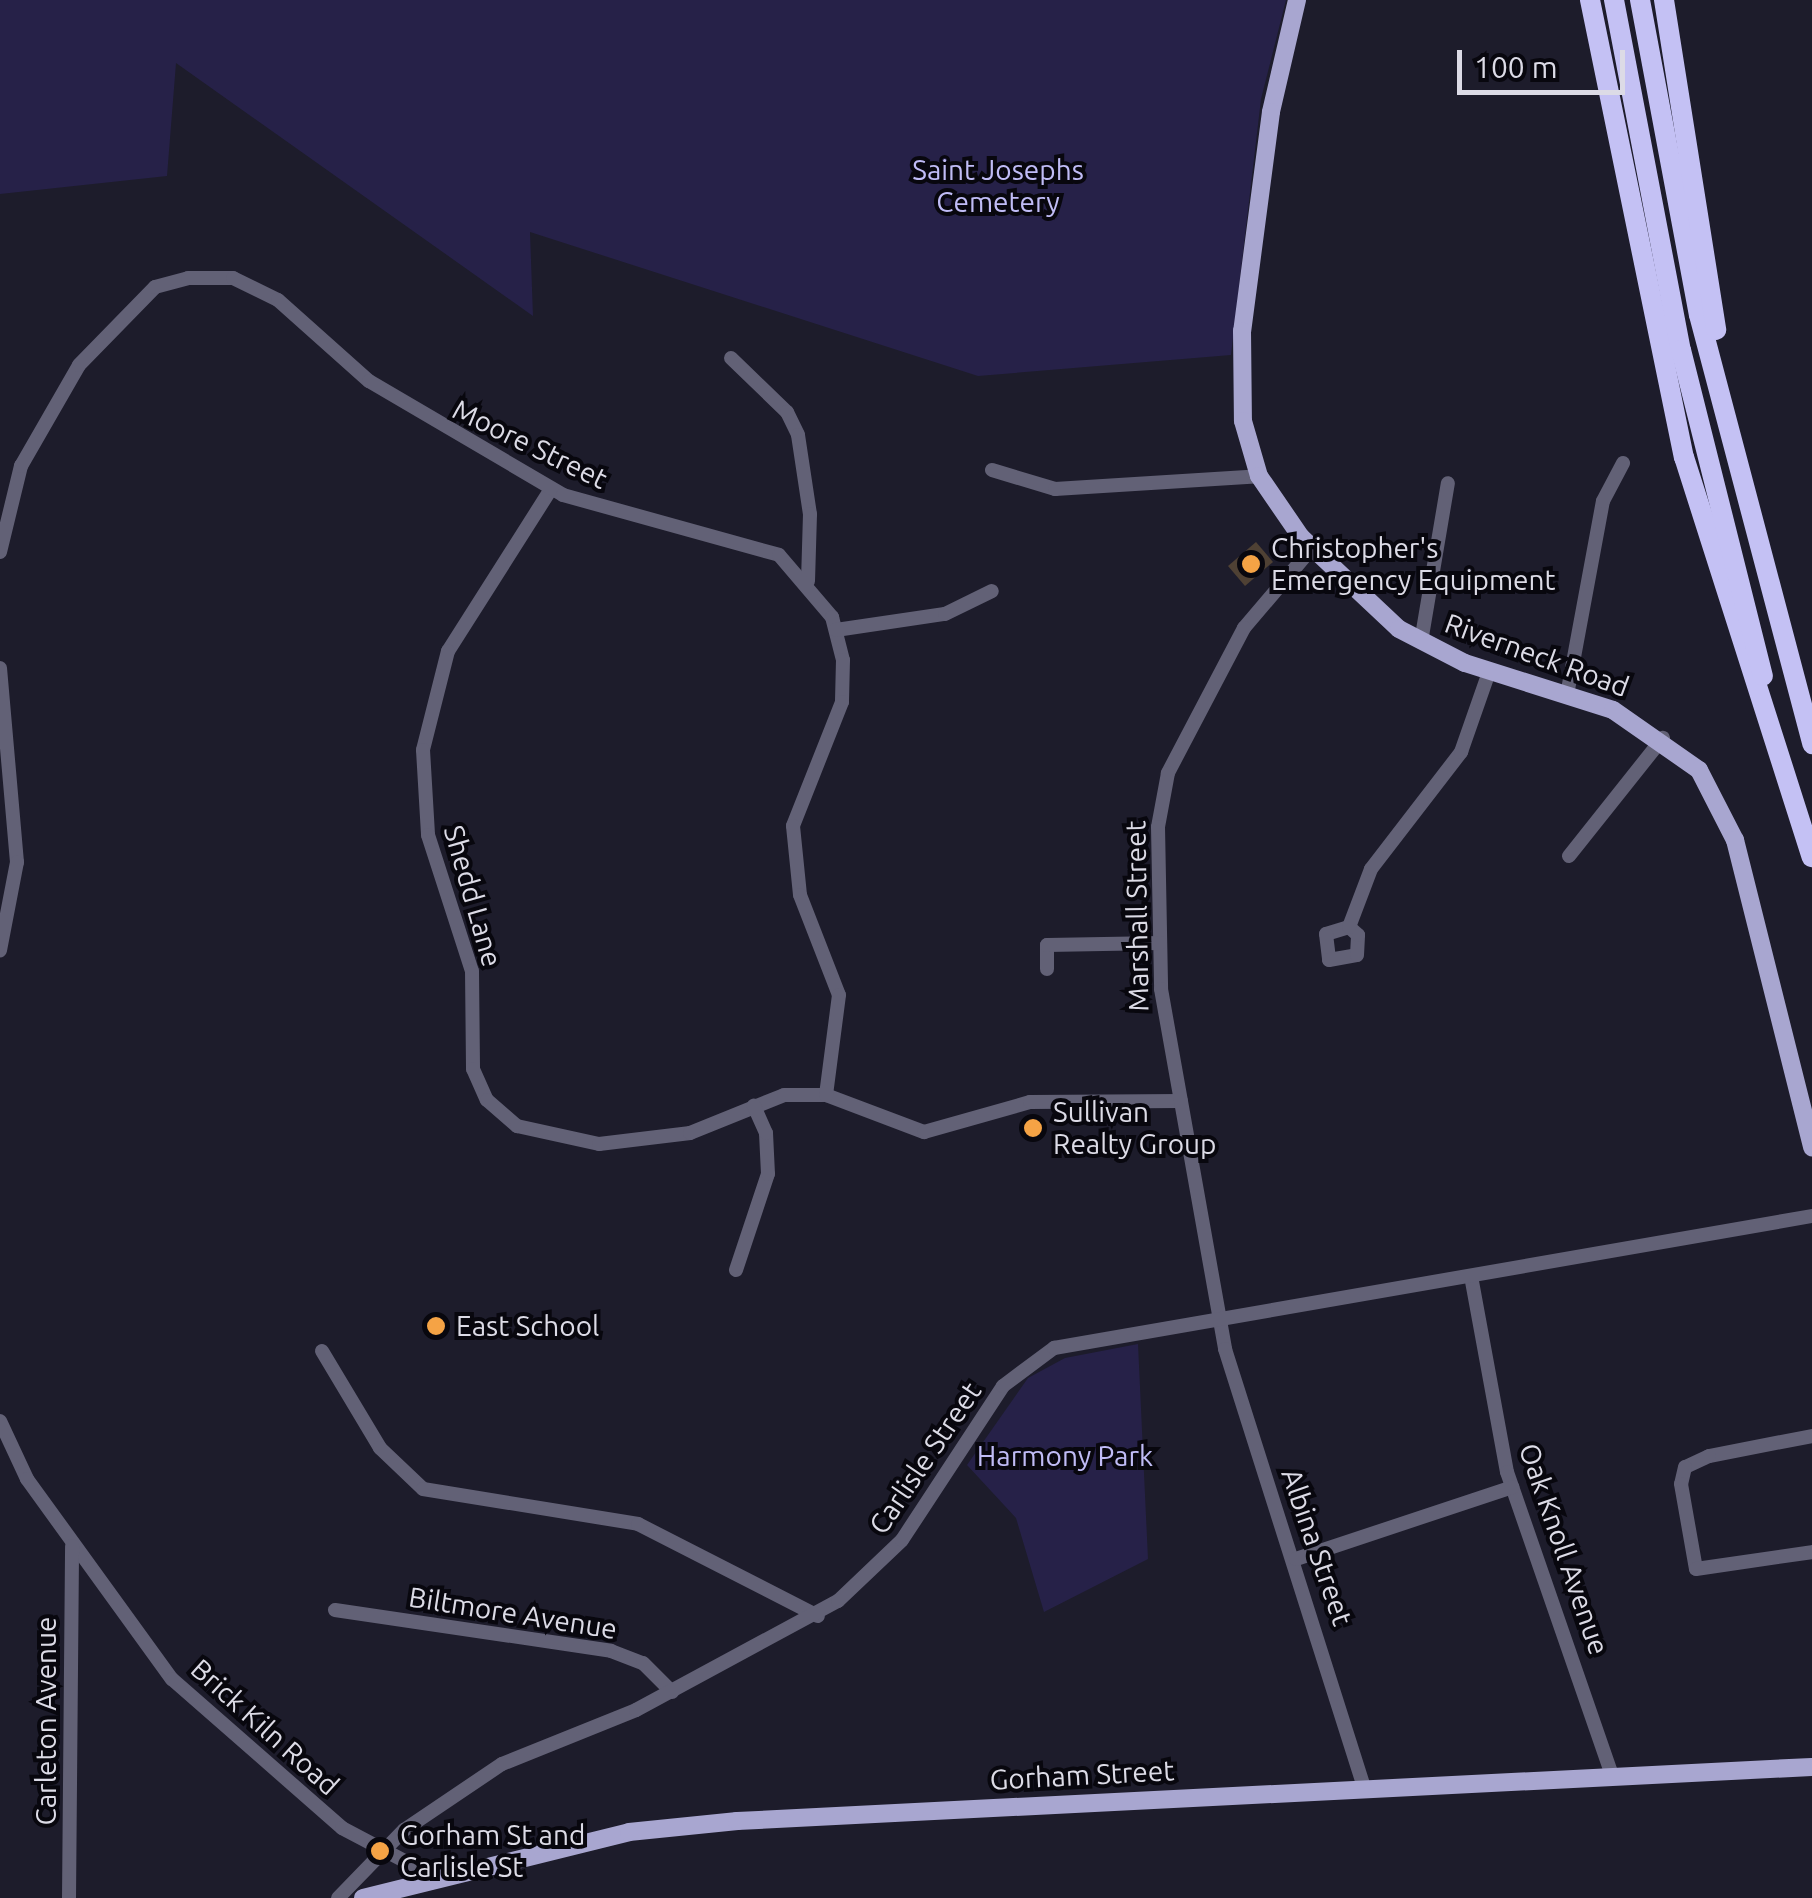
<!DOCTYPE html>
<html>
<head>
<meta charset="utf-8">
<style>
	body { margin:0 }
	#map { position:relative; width:1812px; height:1898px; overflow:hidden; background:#1d1c2b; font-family:Ubuntu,sans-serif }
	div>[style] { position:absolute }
	.green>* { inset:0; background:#262148 }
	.building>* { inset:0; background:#4f4134 }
	.minor>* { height:14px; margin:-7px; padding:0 7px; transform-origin:7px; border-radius:7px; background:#626176 }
	.major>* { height:18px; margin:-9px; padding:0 9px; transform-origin:9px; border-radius:9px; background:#a8a6d0 }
	.highway>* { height:20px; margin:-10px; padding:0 10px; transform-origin:10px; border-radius:10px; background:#c4c1f4 }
	.dots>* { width:28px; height:28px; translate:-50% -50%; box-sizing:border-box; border:5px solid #08070e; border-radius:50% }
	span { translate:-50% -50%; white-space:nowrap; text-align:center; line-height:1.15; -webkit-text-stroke:8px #08070e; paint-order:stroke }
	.park-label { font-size:28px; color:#c0bcf6 }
	.street-label { font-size:28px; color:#dcdbe6 }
	.poi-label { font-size:28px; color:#dcdbe6 }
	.left { translate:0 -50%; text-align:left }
	.scale { position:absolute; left:1457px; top:50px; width:168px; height:45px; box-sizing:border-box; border:5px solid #dcdbe6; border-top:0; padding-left:12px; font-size:30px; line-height:35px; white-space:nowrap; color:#dcdbe6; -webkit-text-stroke:8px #08070e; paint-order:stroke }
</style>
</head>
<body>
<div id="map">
	<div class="green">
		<i style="clip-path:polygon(0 0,1286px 0,1261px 99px,1231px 355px,978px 376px,530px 232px,533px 316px,176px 63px,167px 176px,0 194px)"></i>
		<i style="clip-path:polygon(1138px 1344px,1148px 1559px,1044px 1612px,1016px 1518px,967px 1465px,1028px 1378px,1065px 1358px)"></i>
	</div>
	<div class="building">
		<i style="clip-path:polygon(1256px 542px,1273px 562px,1245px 586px,1228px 566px)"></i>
	</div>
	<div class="minor">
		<i style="left:731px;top:358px;width:78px;rotate:44deg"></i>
		<i style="left:787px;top:412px;width:25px;rotate:64deg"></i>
		<i style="left:798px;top:435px;width:80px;rotate:81.4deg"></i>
		<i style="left:810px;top:514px;width:67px;rotate:91.7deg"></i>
		<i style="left:992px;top:470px;width:66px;rotate:16.8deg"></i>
		<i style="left:1055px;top:489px;width:204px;rotate:-3.6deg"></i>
		<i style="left:551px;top:489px;width:192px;rotate:122.4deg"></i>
		<i style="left:448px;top:651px;width:102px;rotate:104.2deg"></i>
		<i style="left:423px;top:750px;width:85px;rotate:86.6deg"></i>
		<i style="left:428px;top:835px;width:143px;rotate:72.1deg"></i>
		<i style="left:472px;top:971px;width:98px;rotate:89.4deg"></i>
		<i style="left:473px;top:1069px;width:34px;rotate:66deg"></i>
		<i style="left:487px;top:1100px;width:40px;rotate:41deg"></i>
		<i style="left:517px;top:1126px;width:84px;rotate:12.4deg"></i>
		<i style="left:599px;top:1144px;width:92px;rotate:-6.9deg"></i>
		<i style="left:690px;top:1133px;width:101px;rotate:-22deg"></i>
		<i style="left:784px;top:1095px;width:42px"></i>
		<i style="left:826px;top:1095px;width:105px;rotate:20.7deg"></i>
		<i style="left:924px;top:1132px;width:110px;rotate:-15.8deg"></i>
		<i style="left:1030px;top:1102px;width:151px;rotate:-0.4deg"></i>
		<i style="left:1312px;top:548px;width:105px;rotate:130.4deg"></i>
		<i style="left:1244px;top:628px;width:164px;rotate:117.7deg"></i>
		<i style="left:1168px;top:773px;width:55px;rotate:100.5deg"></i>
		<i style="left:1158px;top:827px;width:162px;rotate:88.9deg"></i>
		<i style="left:1161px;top:989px;width:366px;rotate:79.9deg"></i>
		<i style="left:1225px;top:1349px;width:460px;rotate:72.4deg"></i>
		<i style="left:0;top:552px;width:89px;rotate:-76.3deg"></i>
		<i style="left:21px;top:466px;width:116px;rotate:-60.1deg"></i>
		<i style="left:79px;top:365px;width:109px;rotate:-45.7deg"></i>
		<i style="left:155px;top:287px;width:34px;rotate:-15deg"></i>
		<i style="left:188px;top:278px;width:45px"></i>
		<i style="left:233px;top:278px;width:50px;rotate:26.1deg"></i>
		<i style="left:278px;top:300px;width:122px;rotate:41.7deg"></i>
		<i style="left:369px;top:381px;width:225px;rotate:30.4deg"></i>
		<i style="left:563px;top:495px;width:224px;rotate:15.5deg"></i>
		<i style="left:779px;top:555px;width:82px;rotate:49.5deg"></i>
		<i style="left:832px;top:617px;width:44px;rotate:75.7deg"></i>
		<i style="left:843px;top:660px;width:42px;rotate:91.4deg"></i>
		<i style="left:842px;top:702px;width:133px;rotate:111.6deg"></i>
		<i style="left:793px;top:826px;width:69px;rotate:84.2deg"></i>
		<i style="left:800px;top:895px;width:107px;rotate:68.7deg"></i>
		<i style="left:839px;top:995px;width:101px;rotate:97.4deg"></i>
		<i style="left:836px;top:630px;width:110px;rotate:-8.4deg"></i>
		<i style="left:945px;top:614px;width:52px;rotate:-26.1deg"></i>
		<i style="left:1421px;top:642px;width:161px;rotate:-80.4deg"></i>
		<i style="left:0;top:668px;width:195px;rotate:85deg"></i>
		<i style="left:17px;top:862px;width:90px;rotate:100.9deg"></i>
		<i style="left:1567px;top:695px;width:197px;rotate:-79.5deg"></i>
		<i style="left:1603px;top:501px;width:43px;rotate:-62.2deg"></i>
		<i style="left:1569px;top:856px;width:151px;rotate:-51.5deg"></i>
		<i style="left:1349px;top:927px;width:24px;rotate:163deg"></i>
		<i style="left:1326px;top:934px;width:26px;rotate:83deg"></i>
		<i style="left:1329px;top:960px;width:28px;rotate:-10deg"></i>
		<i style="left:1357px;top:955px;width:20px;rotate:-87deg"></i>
		<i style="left:1358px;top:935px;width:12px;rotate:-138deg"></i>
		<i style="left:1349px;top:927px;width:62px;rotate:-69.2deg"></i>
		<i style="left:1371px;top:869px;width:148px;rotate:-52.4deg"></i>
		<i style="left:1461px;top:752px;width:85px;rotate:-70.7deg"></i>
		<i style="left:1047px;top:969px;width:24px;rotate:-90deg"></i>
		<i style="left:1047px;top:945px;width:113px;rotate:-1deg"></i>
		<i style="left:736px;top:1270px;width:101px;rotate:-71.6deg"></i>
		<i style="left:768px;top:1174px;width:41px;rotate:-92.8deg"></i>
		<i style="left:766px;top:1133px;width:30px;rotate:-114deg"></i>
		<i style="left:1471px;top:1276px;width:199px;rotate:79.6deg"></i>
		<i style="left:1507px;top:1472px;width:322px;rotate:70.9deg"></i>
		<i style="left:322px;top:1351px;width:113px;rotate:59.1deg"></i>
		<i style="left:380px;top:1448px;width:59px;rotate:43.6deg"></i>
		<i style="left:423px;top:1489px;width:218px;rotate:9.2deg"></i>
		<i style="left:638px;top:1524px;width:202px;rotate:27.1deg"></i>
		<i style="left:0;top:1421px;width:64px;rotate:65deg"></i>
		<i style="left:27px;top:1479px;width:247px;rotate:54.1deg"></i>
		<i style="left:172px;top:1679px;width:226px;rotate:41.2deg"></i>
		<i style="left:342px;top:1828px;width:107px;rotate:27.8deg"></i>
		<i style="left:1812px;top:1436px;width:105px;rotate:169deg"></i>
		<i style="left:1709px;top:1456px;width:26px;rotate:155deg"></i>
		<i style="left:1685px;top:1467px;width:17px;rotate:103deg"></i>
		<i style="left:1681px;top:1484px;width:86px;rotate:80deg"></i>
		<i style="left:1696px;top:1569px;width:117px;rotate:-8.3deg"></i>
		<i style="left:1296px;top:1559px;width:228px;rotate:-18.4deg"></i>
		<i style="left:335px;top:1610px;width:279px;rotate:8.4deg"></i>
		<i style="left:611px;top:1651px;width:34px;rotate:21deg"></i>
		<i style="left:643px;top:1663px;width:41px;rotate:45deg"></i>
		<i style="left:69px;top:1898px;width:352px;rotate:-89.5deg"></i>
		<i style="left:338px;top:1898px;width:95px;rotate:-45.9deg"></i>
		<i style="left:404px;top:1830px;width:118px;rotate:-34deg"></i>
		<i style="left:502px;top:1764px;width:144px;rotate:-21.9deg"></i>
		<i style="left:636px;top:1710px;width:230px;rotate:-28.4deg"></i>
		<i style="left:838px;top:1601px;width:88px;rotate:-43.6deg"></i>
		<i style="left:902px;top:1540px;width:184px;rotate:-56.7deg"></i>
		<i style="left:1003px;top:1386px;width:64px;rotate:-36.7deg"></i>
		<i style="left:1054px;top:1348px;width:769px;rotate:-9.88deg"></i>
	</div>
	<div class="major">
		<i style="left:1297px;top:0;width:115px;rotate:103.1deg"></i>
		<i style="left:1271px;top:112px;width:221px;rotate:97.5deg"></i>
		<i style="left:1242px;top:331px;width:90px;rotate:89.4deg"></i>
		<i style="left:1243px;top:421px;width:57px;rotate:73.8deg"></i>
		<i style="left:1259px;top:476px;width:74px;rotate:55.5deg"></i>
		<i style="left:1301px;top:537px;width:134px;rotate:43.2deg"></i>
		<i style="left:1399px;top:629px;width:74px;rotate:27.3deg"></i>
		<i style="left:1465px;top:663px;width:155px;rotate:17.6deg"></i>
		<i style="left:1613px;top:710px;width:105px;rotate:34.9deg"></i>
		<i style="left:1699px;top:770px;width:79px;rotate:62.8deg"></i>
		<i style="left:1735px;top:840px;width:317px;rotate:75.9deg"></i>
		<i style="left:363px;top:1898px;width:274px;rotate:-13.9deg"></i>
		<i style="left:629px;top:1832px;width:109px;rotate:-5.8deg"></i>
		<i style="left:737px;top:1821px;width:1076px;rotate:-2.88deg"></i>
	</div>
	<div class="highway">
		<i style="left:1590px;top:0;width:467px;rotate:78.4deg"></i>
		<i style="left:1684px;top:457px;width:420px;rotate:72.3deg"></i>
		<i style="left:1614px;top:0;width:356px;rotate:79.2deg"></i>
		<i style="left:1681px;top:350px;width:336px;rotate:75.9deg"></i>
		<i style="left:1640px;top:0;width:320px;rotate:79.4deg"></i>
		<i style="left:1699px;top:315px;width:444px;rotate:75.2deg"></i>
		<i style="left:1664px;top:0;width:334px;rotate:81deg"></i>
	</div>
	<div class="dots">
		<i style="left:1251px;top:564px;background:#f5a345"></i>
		<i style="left:1033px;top:1128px;background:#f5a345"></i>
		<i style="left:436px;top:1326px;background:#f5a345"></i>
		<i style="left:380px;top:1851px;background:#f5a345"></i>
	</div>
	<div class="park-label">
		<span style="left:998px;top:186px">Saint Josephs<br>Cemetery</span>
		<span style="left:1065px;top:1456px">Harmony Park</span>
	</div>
	<div class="street-label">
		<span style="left:530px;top:444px;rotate:26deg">Moore Street</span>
		<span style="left:1537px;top:655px;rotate:20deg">Riverneck Road</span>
		<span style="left:473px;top:896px;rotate:74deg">Shedd Lane</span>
		<span style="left:1137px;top:916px;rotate:-91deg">Marshall Street</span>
		<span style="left:925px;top:1458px;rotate:-56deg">Carlisle Street</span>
		<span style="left:1317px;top:1547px;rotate:71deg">Albina Street</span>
		<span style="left:1564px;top:1549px;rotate:71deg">Oak Knoll Avenue</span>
		<span style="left:513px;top:1613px;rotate:9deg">Biltmore Avenue</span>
		<span style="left:46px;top:1721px;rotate:-90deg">Carleton Avenue</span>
		<span style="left:265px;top:1727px;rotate:42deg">Brick Kiln Road</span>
		<span style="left:1082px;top:1775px;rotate:-3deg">Gorham Street</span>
	</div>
	<div class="poi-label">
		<span class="left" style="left:1271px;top:564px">Christopher's<br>Emergency Equipment</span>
		<span class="left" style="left:1053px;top:1128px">Sullivan<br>Realty Group</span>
		<span class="left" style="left:456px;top:1326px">East School</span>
		<span class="left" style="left:400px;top:1851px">Gorham St and<br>Carlisle St</span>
	</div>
	<div class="scale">100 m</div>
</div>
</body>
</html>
